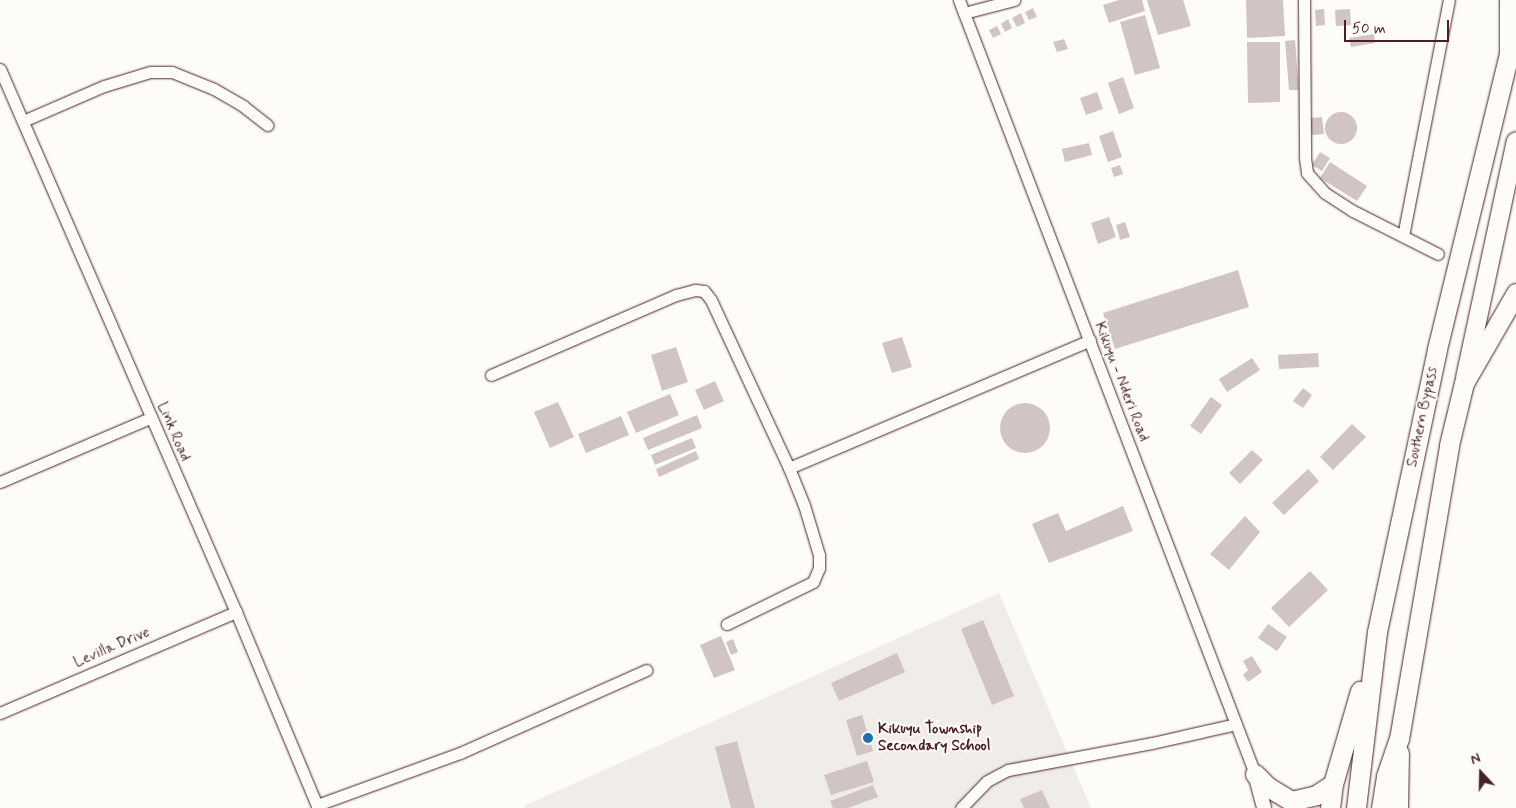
<!DOCTYPE html>
<html>
<head>
<meta charset="utf-8">
<style>
	body { margin:0 }
	#map { position:relative; width:1516px; height:808px; overflow:hidden; background:#fdfcf7; font-family:Mynerve,sans-serif }
	div>[style] { position:absolute }
	.built>* { inset:0; background:#f0ece8 }
	.building>* { inset:0; background:#d0c5c4 }
	.round { border-radius:50% }
	.roads { filter:drop-shadow(0 0 1px #4a1f2b) drop-shadow(0 0 1px #4a1f2b) }
	.minor>* { height:11px; margin:-5.5px; padding:0 5.5px; transform-origin:5.5px; border-radius:5.5px; background:#fdfcf7 }
	.tertiary>* { height:14px; margin:-7px; padding:0 7px; transform-origin:7px; border-radius:7px; background:#fdfcf7 }
	.primary>* { height:18px; margin:-9px; padding:0 9px; transform-origin:9px; border-radius:9px; background:#fdfcf7 }
	.trunk>* { height:19px; margin:-9.5px; padding:0 9.5px; transform-origin:9.5px; border-radius:9.5px; background:#fdfcf7 }
	.dots>* { width:14px; height:14px; translate:-50% -50%; box-sizing:border-box; border:2px solid #fdfcf7; border-radius:50% }
	span { translate:-50% -50%; white-space:nowrap; text-align:center; line-height:1.15; -webkit-text-stroke:4px #fdfcf7; paint-order:stroke }
	.street-label { font-size:15px; color:#4a1f2b }
	.poi-label { font-size:15px; color:#4a1f2b; font-weight:700 }
	.left { translate:0 -50%; text-align:left }
	.north { position:absolute; left:1456px; top:748px; width:50px; height:50px; -webkit-text-stroke:4px #fdfcf7; paint-order:stroke; rotate:339deg; font-size:14px; font-weight:700; line-height:20px; text-align:center; color:#4a1f2b }
	.north::after { content:''; display:block; margin:auto; width:18px; height:22px; background:#4a1f2b; clip-path:polygon(50% 0,100% 100%,50% 72%,0 100%) }
	.scale { position:absolute; left:1344px; top:20px; width:105px; height:22px; box-sizing:border-box; border:2px solid #4a1f2b; border-top:0; padding-left:6px; font-size:15px; line-height:18px; white-space:nowrap; color:#4a1f2b; -webkit-text-stroke:4px #fdfcf7; paint-order:stroke }
</style>
</head>
<body>
<div id="map">
	<div class="built">
		<i style="clip-path:polygon(999px 593px,1091px 808px,525px 808px,524px 806px)"></i>
	</div>
	<div class="building">
		<i style="clip-path:polygon(1119px 0,1142px 0,1145px 11px,1109px 23px,1103px 5px)"></i>
		<i style="clip-path:polygon(1147px 0,1183px 0,1191px 26px,1158px 35px)"></i>
		<i style="clip-path:polygon(1246px 0,1283px 0,1285px 36px,1247px 38px)"></i>
		<i style="clip-path:polygon(1033px 8px,1037px 17px,1029px 20px,1025px 12px)"></i>
		<i style="clip-path:polygon(1324px 9px,1325px 25px,1316px 26px,1315px 10px)"></i>
		<i style="clip-path:polygon(1350px 9px,1351px 25px,1336px 26px,1335px 10px)"></i>
		<i style="clip-path:polygon(1021px 13px,1025px 23px,1017px 27px,1012px 18px)"></i>
		<i style="clip-path:polygon(1145px 15px,1160px 68px,1135px 75px,1120px 22px)"></i>
		<i style="clip-path:polygon(1008px 19px,1012px 28px,1005px 32px,1001px 24px)"></i>
		<i style="clip-path:polygon(997px 26px,1001px 34px,993px 38px,989px 30px)"></i>
		<i style="clip-path:polygon(1374px 34px,1375px 43px,1351px 47px,1349px 38px)"></i>
		<i style="clip-path:polygon(1064px 39px,1068px 49px,1057px 52px,1053px 42px)"></i>
		<i style="clip-path:polygon(1295px 40px,1299px 90px,1289px 90px,1285px 41px)"></i>
		<i style="clip-path:polygon(1247px 42px,1280px 42px,1280px 102px,1248px 103px)"></i>
		<i style="clip-path:polygon(1123px 77px,1134px 108px,1119px 114px,1108px 83px)"></i>
		<i style="clip-path:polygon(1097px 92px,1103px 109px,1086px 115px,1080px 98px)"></i>
		<i class="round" style="left:1325px;top:112px;width:32px;height:32px"></i>
		<i style="clip-path:polygon(1322px 117px,1324px 134px,1312px 135px,1310px 118px)"></i>
		<i style="clip-path:polygon(1113px 131px,1122px 157px,1108px 162px,1099px 136px)"></i>
		<i style="clip-path:polygon(1089px 143px,1092px 155px,1065px 162px,1062px 149px)"></i>
		<i style="clip-path:polygon(1320px 152px,1330px 158px,1322px 171px,1312px 165px)"></i>
		<i style="clip-path:polygon(1330px 162px,1367px 186px,1357px 201px,1320px 178px)"></i>
		<i style="clip-path:polygon(1120px 165px,1123px 174px,1114px 177px,1111px 168px)"></i>
		<i style="clip-path:polygon(1109px 217px,1116px 237px,1098px 244px,1091px 223px)"></i>
		<i style="clip-path:polygon(1125px 222px,1130px 237px,1120px 240px,1116px 225px)"></i>
		<i style="clip-path:polygon(1238px 270px,1249px 307px,1115px 349px,1103px 313px)"></i>
		<i style="clip-path:polygon(902px 337px,912px 367px,892px 373px,882px 343px)"></i>
		<i style="clip-path:polygon(676px 347px,688px 382px,662px 391px,651px 355px)"></i>
		<i style="clip-path:polygon(1318px 353px,1319px 367px,1279px 369px,1278px 355px)"></i>
		<i style="clip-path:polygon(1252px 358px,1260px 370px,1227px 392px,1219px 379px)"></i>
		<i style="clip-path:polygon(715px 381px,724px 401px,704px 410px,695px 390px)"></i>
		<i style="clip-path:polygon(1303px 388px,1312px 395px,1303px 408px,1293px 401px)"></i>
		<i style="clip-path:polygon(670px 394px,679px 415px,636px 433px,627px 412px)"></i>
		<i style="clip-path:polygon(1211px 397px,1222px 405px,1201px 434px,1190px 426px)"></i>
		<i style="clip-path:polygon(558px 402px,574px 437px,550px 448px,534px 412px)"></i>
		<i class="round" style="left:1000px;top:403px;width:50px;height:50px"></i>
		<i style="clip-path:polygon(697px 415px,702px 428px,648px 450px,643px 438px)"></i>
		<i style="clip-path:polygon(621px 416px,629px 435px,586px 453px,578px 434px)"></i>
		<i style="clip-path:polygon(1352px 424px,1366px 437px,1333px 470px,1320px 457px)"></i>
		<i style="clip-path:polygon(692px 438px,696px 448px,655px 465px,651px 455px)"></i>
		<i style="clip-path:polygon(1252px 450px,1263px 460px,1240px 484px,1229px 473px)"></i>
		<i style="clip-path:polygon(696px 451px,699px 459px,659px 477px,656px 469px)"></i>
		<i style="clip-path:polygon(1308px 469px,1319px 481px,1284px 515px,1272px 503px)"></i>
		<i style="clip-path:polygon(1123px 506px,1133px 531px,1049px 563px,1032px 524px,1058px 513px,1066px 531px)"></i>
		<i style="clip-path:polygon(1245px 516px,1260px 532px,1229px 570px,1210px 554px)"></i>
		<i style="clip-path:polygon(1310px 571px,1328px 590px,1289px 627px,1271px 608px)"></i>
		<i style="clip-path:polygon(983px 620px,1014px 696px,992px 705px,961px 629px)"></i>
		<i style="clip-path:polygon(1268px 624px,1287px 637px,1277px 651px,1258px 638px)"></i>
		<i style="clip-path:polygon(721px 636px,735px 670px,714px 678px,700px 645px)"></i>
		<i style="clip-path:polygon(733px 639px,738px 652px,731px 655px,726px 642px)"></i>
		<i style="clip-path:polygon(897px 653px,905px 672px,839px 701px,831px 683px)"></i>
		<i style="clip-path:polygon(1252px 656px,1262px 672px,1248px 682px,1243px 675px,1248px 670px,1243px 661px)"></i>
		<i style="clip-path:polygon(862px 715px,873px 751px,857px 756px,846px 720px)"></i>
		<i style="clip-path:polygon(737px 741px,755px 808px,731px 808px,715px 747px)"></i>
		<i style="clip-path:polygon(867px 761px,874px 782px,831px 795px,824px 775px)"></i>
		<i style="clip-path:polygon(873px 785px,878px 797px,848px 808px,833px 808px,830px 801px)"></i>
		<i style="clip-path:polygon(1042px 790px,1050px 808px,1024px 808px,1020px 799px)"></i>
	</div>
	<div class="roads">
		<div class="minor">
			<i style="left:959px;top:0;width:829px;rotate:69.07deg"></i>
			<i style="left:1304px;top:0;width:158px;rotate:89.6deg"></i>
			<i style="left:1305px;top:158px;width:15px;rotate:82deg"></i>
			<i style="left:1307px;top:173px;width:27px;rotate:48deg"></i>
			<i style="left:1325px;top:193px;width:33px;rotate:33deg"></i>
			<i style="left:1353px;top:211px;width:95px;rotate:26.8deg"></i>
			<i style="left:964px;top:13px;width:52px;rotate:-14.6deg"></i>
			<i style="left:0;top:69px;width:592px;rotate:66.51deg"></i>
			<i style="left:236px;top:612px;width:212px;rotate:67.3deg"></i>
			<i style="left:23px;top:121px;width:88px;rotate:-23.4deg"></i>
			<i style="left:104px;top:86px;width:48px;rotate:-16.9deg"></i>
			<i style="left:150px;top:72px;width:22px"></i>
			<i style="left:172px;top:72px;width:45px;rotate:22deg"></i>
			<i style="left:214px;top:89px;width:34px;rotate:30deg"></i>
			<i style="left:243px;top:106px;width:31px;rotate:38deg"></i>
			<i style="left:1403px;top:236px;width:240px;rotate:-79deg"></i>
			<i style="left:491px;top:375px;width:202px;rotate:-23.4deg"></i>
			<i style="left:676px;top:295px;width:20px;rotate:-15deg"></i>
			<i style="left:695px;top:290px;width:9px;rotate:6deg"></i>
			<i style="left:704px;top:291px;width:11px;rotate:52deg"></i>
			<i style="left:711px;top:300px;width:185px;rotate:65.1deg"></i>
			<i style="left:789px;top:468px;width:40px;rotate:68deg"></i>
			<i style="left:804px;top:505px;width:52px;rotate:73.3deg"></i>
			<i style="left:819px;top:555px;width:13px;rotate:90deg"></i>
			<i style="left:819px;top:568px;width:15px;rotate:113deg"></i>
			<i style="left:813px;top:582px;width:96px;rotate:154deg"></i>
			<i style="left:789px;top:468px;width:327px;rotate:-23deg"></i>
			<i style="left:0;top:482px;width:163px;rotate:-23.1deg"></i>
			<i style="left:0;top:713px;width:257px;rotate:-23.2deg"></i>
			<i style="left:317px;top:805px;width:152px;rotate:-20deg"></i>
			<i style="left:460px;top:753px;width:204px;rotate:-24deg"></i>
			<i style="left:961px;top:808px;width:37px;rotate:-46deg"></i>
			<i style="left:987px;top:781px;width:24px;rotate:-28deg"></i>
			<i style="left:1008px;top:770px;width:147px;rotate:-10.6deg"></i>
			<i style="left:1152px;top:743px;width:86px;rotate:-12.7deg"></i>
		</div>
		<div class="tertiary">
			<i style="left:1255px;top:774px;width:35px;rotate:75deg"></i>
		</div>
		<div class="primary">
			<i style="left:1465px;top:378px;width:242px;rotate:-77.9deg"></i>
		</div>
		<div class="trunk">
			<i style="left:1255px;top:774px;width:18px;rotate:45deg"></i>
			<i style="left:1268px;top:787px;width:27px;rotate:31deg"></i>
			<i style="left:1291px;top:801px;width:26px;rotate:-13deg"></i>
			<i style="left:1316px;top:795px;width:20px;rotate:-33deg"></i>
			<i style="left:1330px;top:808px;width:24px;rotate:-83deg"></i>
			<i style="left:1333px;top:784px;width:97px;rotate:-73.8deg"></i>
			<i style="left:1356px;top:808px;width:177px;rotate:-83.2deg"></i>
			<i style="left:1377px;top:632px;width:289px;rotate:-78deg"></i>
			<i style="left:1437px;top:349px;width:304px;rotate:-76.3deg"></i>
			<i style="left:1509px;top:54px;width:54px;rotate:-90deg"></i>
			<i style="left:1381px;top:808px;width:32px;rotate:-81deg"></i>
			<i style="left:1386px;top:776px;width:39px;rotate:-71deg"></i>
			<i style="left:1399px;top:739px;width:298px;rotate:-80.3deg"></i>
			<i style="left:1449px;top:445px;width:64px;rotate:-76.4deg"></i>
			<i style="left:1464px;top:383px;width:104px;rotate:-60deg"></i>
			<i style="left:1398px;top:808px;width:55px;rotate:-89deg"></i>
		</div>
	</div>
	<div class="dots">
		<i style="left:868px;top:738px;background:#1f6fb2"></i>
	</div>
	<div class="street-label">
		<span style="left:1121px;top:382px;rotate:69deg">Kikuyu - Nderi Road</span>
		<span style="left:1423px;top:417px;rotate:-78deg">Southern Bypass</span>
		<span style="left:173px;top:432px;rotate:67deg">Link Road</span>
		<span style="left:112px;top:648px;rotate:-23deg">Levilla Drive</span>
	</div>
	<div class="poi-label">
		<span class="left" style="left:878px;top:738px">Kikuyu Township<br>Secondary School</span>
	</div>
	<div class="north">N</div>
	<div class="scale">50 m</div>
</div>
</body>
</html>
